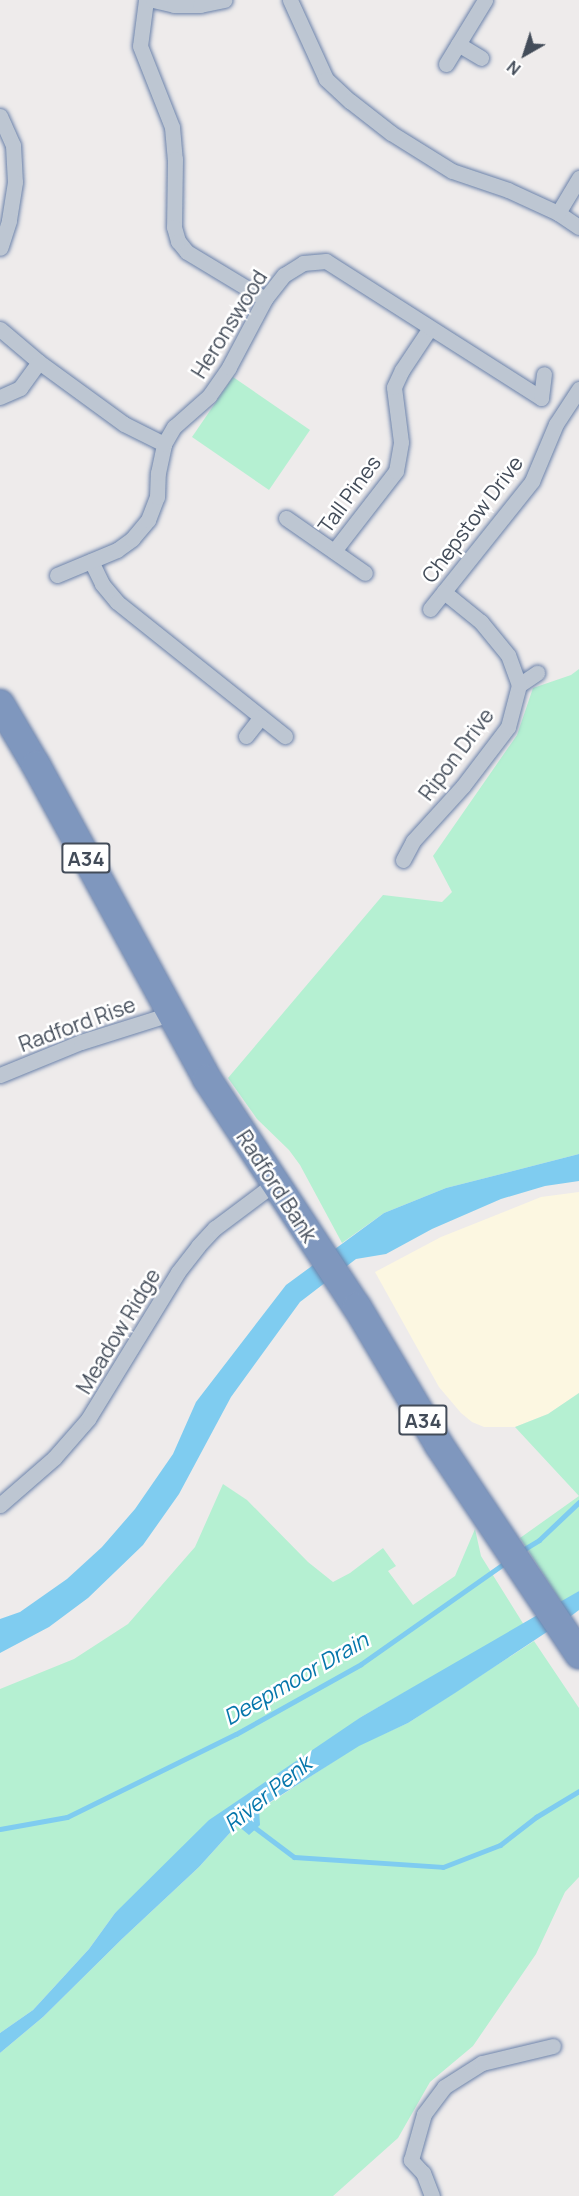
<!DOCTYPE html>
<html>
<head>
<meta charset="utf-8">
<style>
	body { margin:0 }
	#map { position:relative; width:579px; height:2196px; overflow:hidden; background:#eeebeb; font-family:Manrope,sans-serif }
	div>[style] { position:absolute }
	.commercial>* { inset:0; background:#fcf7e1 }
	.green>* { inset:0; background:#b5f0d2 }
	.water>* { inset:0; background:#7fccf0 }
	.stream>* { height:5px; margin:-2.5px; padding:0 2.5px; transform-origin:2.5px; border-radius:2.5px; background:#7fccf0 }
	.roads { filter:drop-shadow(0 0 2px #6b82aa) drop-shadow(0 0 2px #6b82aa) }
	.street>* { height:15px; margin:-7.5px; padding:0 7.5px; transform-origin:7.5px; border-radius:7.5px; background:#bdc6d2 }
	.highway>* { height:28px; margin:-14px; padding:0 14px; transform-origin:14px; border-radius:14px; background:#7f97be }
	span { translate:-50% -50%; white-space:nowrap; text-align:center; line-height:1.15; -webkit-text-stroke:5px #fff; paint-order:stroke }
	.shield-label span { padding:2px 4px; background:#fff; border:2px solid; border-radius:4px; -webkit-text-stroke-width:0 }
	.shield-label { font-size:20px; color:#434c59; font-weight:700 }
	.street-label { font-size:21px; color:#434c59 }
	.water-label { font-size:22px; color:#0576ab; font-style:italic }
	.north { position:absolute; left:495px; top:24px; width:60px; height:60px; -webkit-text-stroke:4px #fff; paint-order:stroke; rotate:219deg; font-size:16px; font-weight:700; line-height:24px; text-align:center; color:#434c59 }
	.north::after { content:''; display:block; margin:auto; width:21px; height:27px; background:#434c59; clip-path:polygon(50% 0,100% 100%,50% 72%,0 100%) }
</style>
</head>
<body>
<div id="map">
	<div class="commercial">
		<i style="clip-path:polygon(579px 1192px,579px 1393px,548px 1414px,515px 1427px,484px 1427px,472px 1422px,461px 1413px,439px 1387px,375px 1272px,441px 1237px,541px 1197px)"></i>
	</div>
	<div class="green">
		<i style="clip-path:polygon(233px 377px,310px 430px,269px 490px,192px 437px)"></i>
		<i style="clip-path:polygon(579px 669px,579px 1154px,446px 1188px,384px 1213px,342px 1243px,300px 1165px,289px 1150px,257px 1119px,228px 1078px,383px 895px,442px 902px,452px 892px,433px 856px,517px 735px,533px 688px,571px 675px)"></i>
		<i style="clip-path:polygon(579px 1393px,579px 1591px,562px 1603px,520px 1538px,579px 1496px,515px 1427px,548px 1414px)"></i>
		<i style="clip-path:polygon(223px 1484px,247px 1500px,308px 1562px,333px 1582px,350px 1573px,383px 1548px,396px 1566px,388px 1571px,413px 1605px,455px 1576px,475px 1529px,481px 1556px,524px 1625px,361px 1717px,115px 1913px,89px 1949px,33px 2010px,0 2033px,0 1689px,74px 1659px,128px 1624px,195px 1547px)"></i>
		<i style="clip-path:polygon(534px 1641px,579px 1708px,579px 1877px,565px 1892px,536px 1954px,473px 2046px,430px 2082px,398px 2138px,333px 2196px,0 2196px,0 2053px,43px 2017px,123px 1938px,199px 1867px,237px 1825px,259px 1825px,259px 1810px,359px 1745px,408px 1723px)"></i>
	</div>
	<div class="water">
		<i style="clip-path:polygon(579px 1154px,579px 1181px,545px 1186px,501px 1199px,432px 1229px,386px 1254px,356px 1259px,300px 1302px,231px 1397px,179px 1494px,143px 1545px,88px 1598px,49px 1627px,0 1653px,0 1619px,20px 1612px,67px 1579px,102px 1547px,135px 1509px,173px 1454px,196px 1402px,286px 1285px,384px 1213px,446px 1188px)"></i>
		<i style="clip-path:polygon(579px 1591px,579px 1610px,571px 1616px,455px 1693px,408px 1723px,359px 1746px,259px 1809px,260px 1825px,249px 1835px,237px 1825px,199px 1867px,123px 1938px,43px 2017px,0 2053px,0 2033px,33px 2010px,89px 1949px,115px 1913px,209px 1820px,361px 1717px)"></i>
	</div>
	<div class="stream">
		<i style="left:521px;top:1551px;width:21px;rotate:-31deg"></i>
		<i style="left:539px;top:1540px;width:55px;rotate:-43.5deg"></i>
		<i style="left:250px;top:1824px;width:55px;rotate:36.9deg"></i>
		<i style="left:294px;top:1857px;width:149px;rotate:3.8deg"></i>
		<i style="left:443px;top:1867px;width:61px;rotate:-21.1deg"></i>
		<i style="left:500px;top:1845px;width:46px;rotate:-37.9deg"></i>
		<i style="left:536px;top:1817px;width:50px;rotate:-31.2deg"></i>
		<i style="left:0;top:1829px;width:68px;rotate:-10.2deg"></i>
		<i style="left:67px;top:1817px;width:188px;rotate:-26.2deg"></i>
		<i style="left:236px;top:1734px;width:143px;rotate:-29.2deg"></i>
		<i style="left:361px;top:1664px;width:177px;rotate:-35.1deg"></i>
	</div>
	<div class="roads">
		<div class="street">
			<i style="left:146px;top:0;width:46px;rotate:97.4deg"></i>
			<i style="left:140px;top:46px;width:87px;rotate:68.4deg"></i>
			<i style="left:172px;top:127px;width:32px;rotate:85deg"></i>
			<i style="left:175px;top:159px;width:68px;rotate:90.8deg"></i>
			<i style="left:174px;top:227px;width:15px;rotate:74deg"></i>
			<i style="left:178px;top:241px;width:14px;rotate:51deg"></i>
			<i style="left:187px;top:252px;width:91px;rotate:31.1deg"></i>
			<i style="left:153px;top:0;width:22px;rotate:13deg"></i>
			<i style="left:174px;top:5px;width:26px"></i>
			<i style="left:200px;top:5px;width:25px;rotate:-12deg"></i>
			<i style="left:290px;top:0;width:87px;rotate:65.5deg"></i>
			<i style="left:326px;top:79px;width:33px;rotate:43deg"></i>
			<i style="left:350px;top:101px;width:52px;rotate:38deg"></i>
			<i style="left:391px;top:133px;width:72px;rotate:31.9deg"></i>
			<i style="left:452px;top:171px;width:59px;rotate:18.7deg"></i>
			<i style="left:508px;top:190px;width:55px;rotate:24.7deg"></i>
			<i style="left:558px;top:213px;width:25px;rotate:34deg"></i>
			<i style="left:458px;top:44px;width:27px;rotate:31deg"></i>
			<i style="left:446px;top:64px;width:75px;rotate:-58.6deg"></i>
			<i style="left:0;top:116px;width:32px;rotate:66deg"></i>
			<i style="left:13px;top:145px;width:37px;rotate:87deg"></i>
			<i style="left:15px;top:182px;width:39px;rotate:99deg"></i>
			<i style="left:9px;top:221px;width:28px;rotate:108deg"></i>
			<i style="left:558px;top:213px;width:41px;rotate:-59deg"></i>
			<i style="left:0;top:329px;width:51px;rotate:40.2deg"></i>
			<i style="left:39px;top:362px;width:105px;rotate:36.1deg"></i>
			<i style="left:124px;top:424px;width:45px;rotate:26.6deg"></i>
			<i style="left:0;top:397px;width:22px;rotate:-24deg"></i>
			<i style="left:20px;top:388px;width:32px;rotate:-54deg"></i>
			<i style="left:286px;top:518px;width:96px;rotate:34.8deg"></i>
			<i style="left:334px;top:551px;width:101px;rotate:-52.2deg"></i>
			<i style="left:396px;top:471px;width:29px;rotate:-80deg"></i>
			<i style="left:401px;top:442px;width:55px;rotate:-97.3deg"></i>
			<i style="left:394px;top:387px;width:19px;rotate:-65deg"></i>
			<i style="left:402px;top:370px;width:50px;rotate:-56.3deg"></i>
			<i style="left:91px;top:561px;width:25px;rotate:64deg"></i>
			<i style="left:102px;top:584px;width:23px;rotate:50deg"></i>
			<i style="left:117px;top:602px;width:215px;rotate:38.6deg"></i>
			<i style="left:57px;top:575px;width:65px;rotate:-22.6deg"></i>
			<i style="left:117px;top:550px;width:19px;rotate:-36deg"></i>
			<i style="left:132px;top:539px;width:25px;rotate:-50deg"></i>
			<i style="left:148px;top:520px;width:25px;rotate:-69deg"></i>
			<i style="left:157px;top:497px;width:24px;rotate:-88deg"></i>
			<i style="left:158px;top:473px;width:30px;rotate:-78deg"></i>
			<i style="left:164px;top:444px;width:20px;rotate:-60deg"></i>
			<i style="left:174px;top:427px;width:47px;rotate:-41.5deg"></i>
			<i style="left:209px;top:396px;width:35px;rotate:-55deg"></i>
			<i style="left:229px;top:367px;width:77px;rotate:-62.1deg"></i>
			<i style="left:265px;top:299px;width:31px;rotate:-52deg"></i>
			<i style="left:284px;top:275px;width:22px;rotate:-32deg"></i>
			<i style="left:303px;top:263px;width:23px;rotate:-5deg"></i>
			<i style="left:326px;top:261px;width:255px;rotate:32.5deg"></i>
			<i style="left:541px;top:398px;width:24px;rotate:-83deg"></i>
			<i style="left:430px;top:609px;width:164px;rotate:-51.4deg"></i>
			<i style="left:532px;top:481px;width:62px;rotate:-67.2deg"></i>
			<i style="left:556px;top:424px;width:42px;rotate:-56.7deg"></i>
			<i style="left:519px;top:685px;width:22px;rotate:-34deg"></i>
			<i style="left:246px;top:736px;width:24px;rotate:-52deg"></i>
			<i style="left:403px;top:860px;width:21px;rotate:-62deg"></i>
			<i style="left:413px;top:841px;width:74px;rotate:-47.7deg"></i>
			<i style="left:463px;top:786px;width:74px;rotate:-52.7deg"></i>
			<i style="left:508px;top:727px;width:43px;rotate:-75.3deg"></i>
			<i style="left:519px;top:685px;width:32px;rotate:-110deg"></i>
			<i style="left:508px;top:655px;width:43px;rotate:-129.3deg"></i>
			<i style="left:481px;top:622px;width:48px;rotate:-141deg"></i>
			<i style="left:0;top:1075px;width:87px;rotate:-22.2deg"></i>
			<i style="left:81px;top:1042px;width:93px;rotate:-17.5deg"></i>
			<i style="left:0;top:1505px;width:72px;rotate:-41deg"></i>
			<i style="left:54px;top:1458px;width:52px;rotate:-48.9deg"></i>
			<i style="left:88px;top:1419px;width:172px;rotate:-58.5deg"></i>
			<i style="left:178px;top:1272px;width:33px;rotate:-52deg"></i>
			<i style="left:198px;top:1246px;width:25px;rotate:-47deg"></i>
			<i style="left:215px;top:1228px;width:75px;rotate:-36.9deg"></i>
			<i style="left:432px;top:2196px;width:25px;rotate:-111deg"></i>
			<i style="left:423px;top:2173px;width:18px;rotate:-133deg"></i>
			<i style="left:411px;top:2160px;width:48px;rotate:-74.2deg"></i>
			<i style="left:424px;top:2114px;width:34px;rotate:-53deg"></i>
			<i style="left:444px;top:2087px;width:45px;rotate:-32.3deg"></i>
			<i style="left:482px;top:2063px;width:73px;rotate:-13.5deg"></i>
		</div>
		<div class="highway">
			<i style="left:0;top:704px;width:71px;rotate:59.5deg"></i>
			<i style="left:36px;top:765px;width:358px;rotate:61.4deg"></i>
			<i style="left:207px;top:1079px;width:273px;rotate:56.7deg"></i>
			<i style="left:357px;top:1307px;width:161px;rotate:59.3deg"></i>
			<i style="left:439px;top:1445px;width:252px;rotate:56.2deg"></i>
		</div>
	</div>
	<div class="shield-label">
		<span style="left:86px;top:858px">A34</span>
		<span style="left:423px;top:1420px">A34</span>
	</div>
	<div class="street-label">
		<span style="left:229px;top:324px;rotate:-58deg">Heronswood</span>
		<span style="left:349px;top:494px;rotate:-54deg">Tall Pines</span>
		<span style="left:472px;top:519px;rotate:-53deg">Chepstow Drive</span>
		<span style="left:456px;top:754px;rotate:-53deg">Ripon Drive</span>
		<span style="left:77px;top:1024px;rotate:-20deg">Radford Rise</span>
		<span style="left:277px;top:1186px;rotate:57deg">Radford Bank</span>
		<span style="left:118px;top:1331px;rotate:-59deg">Meadow Ridge</span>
	</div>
	<div class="water-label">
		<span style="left:296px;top:1679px;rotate:-30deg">Deepmoor Drain</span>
		<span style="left:268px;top:1794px;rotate:-39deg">River Penk</span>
	</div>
	<div class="north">N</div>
</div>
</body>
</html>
